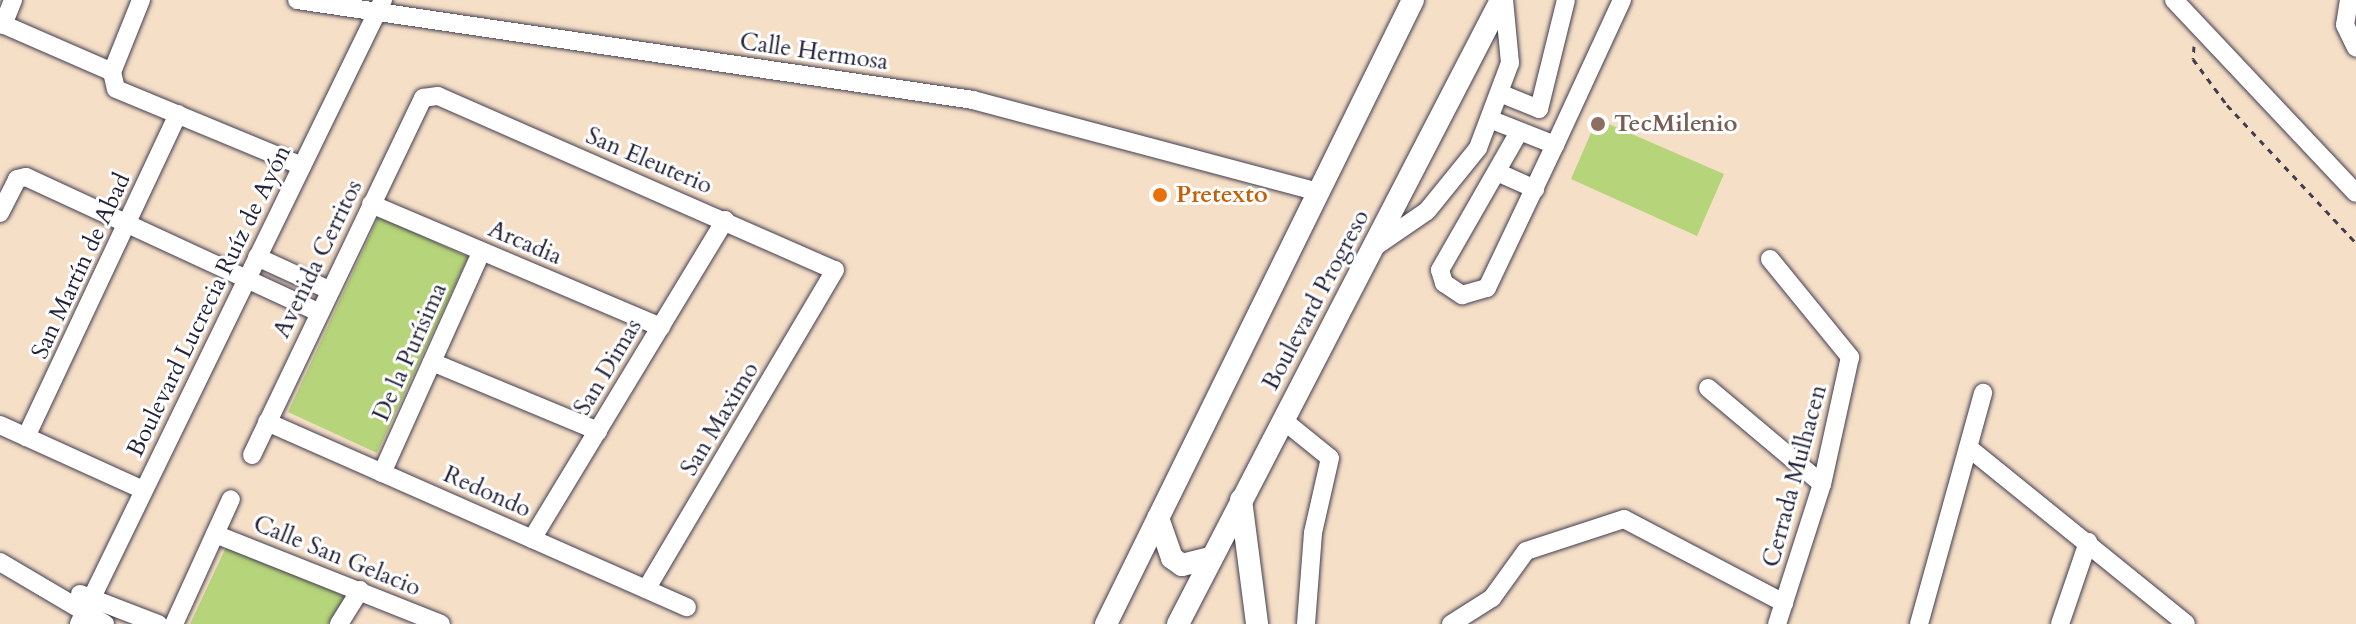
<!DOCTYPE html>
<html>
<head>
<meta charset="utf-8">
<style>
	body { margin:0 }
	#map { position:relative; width:2356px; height:624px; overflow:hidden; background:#f6dfc7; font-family:Cardo,serif }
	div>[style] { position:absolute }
	.green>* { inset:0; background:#b6d47a }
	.path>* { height:3px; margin-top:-1.5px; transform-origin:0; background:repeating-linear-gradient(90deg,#423e50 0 6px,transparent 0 12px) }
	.roads { filter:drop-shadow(0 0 2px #423e50) drop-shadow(0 0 2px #423e50) }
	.minor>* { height:18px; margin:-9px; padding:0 9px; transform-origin:9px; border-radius:9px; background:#fff }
	.major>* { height:22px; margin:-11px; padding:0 11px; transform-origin:11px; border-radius:11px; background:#fff }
	.dots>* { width:22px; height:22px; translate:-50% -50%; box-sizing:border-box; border:4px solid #fff; border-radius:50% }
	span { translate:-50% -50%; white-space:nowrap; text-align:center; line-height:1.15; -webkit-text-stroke:6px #fff; paint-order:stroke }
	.street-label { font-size:24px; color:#22223b }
	.education-label { font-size:24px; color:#785e54; font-weight:700 }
	.left { translate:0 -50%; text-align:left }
	.food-label { font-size:24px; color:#c56008; font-weight:700 }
</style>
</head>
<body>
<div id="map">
	<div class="green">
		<i style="clip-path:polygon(1597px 119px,1724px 174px,1697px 236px,1571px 179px)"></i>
		<i style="clip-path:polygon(379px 216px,468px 257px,377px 453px,288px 412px)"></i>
		<i style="clip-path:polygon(228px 543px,346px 597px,328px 624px,190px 624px)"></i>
	</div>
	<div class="path">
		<i style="left:2194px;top:46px;width:13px;rotate:94deg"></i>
		<i style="left:2193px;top:59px;width:57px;rotate:53.5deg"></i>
		<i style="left:2227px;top:105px;width:189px;rotate:46.9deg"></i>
	</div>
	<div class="roads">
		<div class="minor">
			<i style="left:141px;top:0;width:78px;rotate:111.9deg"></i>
			<i style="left:112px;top:72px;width:17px;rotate:77deg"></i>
			<i style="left:116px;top:89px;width:201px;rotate:22.5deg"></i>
			<i style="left:297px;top:0;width:683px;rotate:8.41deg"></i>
			<i style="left:973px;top:100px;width:354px;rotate:14.9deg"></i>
			<i style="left:2174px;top:0;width:265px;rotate:46.7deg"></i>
			<i style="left:2349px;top:0;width:25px;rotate:99deg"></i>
			<i style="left:2345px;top:25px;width:25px;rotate:64deg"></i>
			<i style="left:0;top:23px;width:122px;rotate:23.6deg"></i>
			<i style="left:3px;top:25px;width:27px;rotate:-68deg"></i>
			<i style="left:1502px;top:94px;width:40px;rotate:22deg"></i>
			<i style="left:1539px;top:109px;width:112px;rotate:-76.1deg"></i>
			<i style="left:1492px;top:120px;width:68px;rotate:21.6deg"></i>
			<i style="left:1555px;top:145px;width:160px;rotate:-65.2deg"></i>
			<i style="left:1519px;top:132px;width:159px;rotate:119.8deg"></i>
			<i style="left:1440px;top:270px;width:14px;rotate:73deg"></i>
			<i style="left:1444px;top:283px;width:22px;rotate:34deg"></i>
			<i style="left:1462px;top:295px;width:26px;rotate:-16deg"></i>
			<i style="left:1487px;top:288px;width:158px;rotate:-64.6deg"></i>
			<i style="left:1497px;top:172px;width:42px;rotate:24.1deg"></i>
			<i style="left:371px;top:204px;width:315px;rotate:23deg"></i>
			<i style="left:0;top:213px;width:38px;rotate:-63deg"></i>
			<i style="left:17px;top:179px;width:9px;rotate:-13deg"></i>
			<i style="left:26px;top:177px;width:322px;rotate:24.8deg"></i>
			<i style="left:1373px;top:248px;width:65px;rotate:-34.4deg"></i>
			<i style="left:1427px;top:211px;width:81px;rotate:-51deg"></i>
			<i style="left:1478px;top:148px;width:91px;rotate:-69.4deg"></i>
			<i style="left:1510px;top:63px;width:63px;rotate:-95.4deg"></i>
			<i style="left:257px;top:257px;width:79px;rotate:24.6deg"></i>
			<i style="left:1770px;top:259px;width:127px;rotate:50.8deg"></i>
			<i style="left:1850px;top:357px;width:130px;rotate:102.4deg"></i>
			<i style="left:1822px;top:484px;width:147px;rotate:107.8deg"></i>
			<i style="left:432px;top:362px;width:180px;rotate:22.6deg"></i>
			<i style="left:1708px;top:388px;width:149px;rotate:40.1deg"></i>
			<i style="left:1283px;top:420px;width:60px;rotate:39deg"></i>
			<i style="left:1330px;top:458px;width:77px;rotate:102.8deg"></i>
			<i style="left:1313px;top:533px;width:91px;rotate:94.4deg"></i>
			<i style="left:267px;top:422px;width:459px;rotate:23.8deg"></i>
			<i style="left:0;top:425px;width:157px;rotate:24.4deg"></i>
			<i style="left:26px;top:437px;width:357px;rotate:-64.8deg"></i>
			<i style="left:1969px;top:448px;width:279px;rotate:39deg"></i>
			<i style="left:252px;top:455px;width:396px;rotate:-64.4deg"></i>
			<i style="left:423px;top:98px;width:15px;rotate:-8deg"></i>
			<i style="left:438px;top:96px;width:433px;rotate:23.7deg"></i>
			<i style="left:835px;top:270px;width:371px;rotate:120.6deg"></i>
			<i style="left:382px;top:473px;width:243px;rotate:-65.8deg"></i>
			<i style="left:215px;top:534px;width:243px;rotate:21.7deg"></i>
			<i style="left:532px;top:539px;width:373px;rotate:-58.8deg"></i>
			<i style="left:0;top:562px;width:122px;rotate:30.6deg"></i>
			<i style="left:80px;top:594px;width:84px;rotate:21deg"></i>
			<i style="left:79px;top:624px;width:694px;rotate:-64.03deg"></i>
			<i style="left:174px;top:624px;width:137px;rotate:-65.5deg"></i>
			<i style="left:339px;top:624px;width:40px;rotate:-58deg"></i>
			<i style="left:1451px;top:624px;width:49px;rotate:-32.4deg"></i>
			<i style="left:1492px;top:598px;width:58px;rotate:-54.1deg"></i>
			<i style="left:1526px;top:551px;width:103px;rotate:-18.1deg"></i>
			<i style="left:1624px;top:519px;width:181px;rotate:27.7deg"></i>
			<i style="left:1919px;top:624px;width:240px;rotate:-74.5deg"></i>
			<i style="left:2060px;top:624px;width:87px;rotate:-71.1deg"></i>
		</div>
		<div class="major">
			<i style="left:1241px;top:500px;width:125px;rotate:82.6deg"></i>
			<i style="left:1158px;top:518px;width:42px;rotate:70.7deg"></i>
			<i style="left:1172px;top:558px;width:12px;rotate:35deg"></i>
			<i style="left:1182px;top:565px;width:29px;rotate:-14deg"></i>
			<i style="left:1106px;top:624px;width:695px;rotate:-63.8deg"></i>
			<i style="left:1178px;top:624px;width:703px;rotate:-62.63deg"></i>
		</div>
	</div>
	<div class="dots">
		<i style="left:1598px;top:124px;background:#8d6e63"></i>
		<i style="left:1160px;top:195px;background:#e8710a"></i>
	</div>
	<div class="street-label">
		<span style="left:814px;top:52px;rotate:8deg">Calle Hermosa</span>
		<span style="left:649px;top:161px;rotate:23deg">San Eleuterio</span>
		<span style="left:525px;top:243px;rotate:23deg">Arcadia</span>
		<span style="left:318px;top:259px;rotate:-64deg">Avenida Cerritos</span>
		<span style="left:81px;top:266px;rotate:-65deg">San Martín de Abad</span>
		<span style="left:1316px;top:300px;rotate:-62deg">Boulevard Progreso</span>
		<span style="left:209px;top:301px;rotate:-64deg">Boulevard Lucrecia Ruíz de Ayón</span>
		<span style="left:410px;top:352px;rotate:-66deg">De la Purísima</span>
		<span style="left:608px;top:367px;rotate:-59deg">San Dimas</span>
		<span style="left:720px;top:419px;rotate:-59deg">San Maximo</span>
		<span style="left:1795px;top:476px;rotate:-75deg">Cerrada Mulhacen</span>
		<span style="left:487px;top:492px;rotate:24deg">Redondo</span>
		<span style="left:337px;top:556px;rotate:22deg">Calle San Gelacio</span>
	</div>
	<div class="education-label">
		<span class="left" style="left:1614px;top:124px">TecMilenio</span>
	</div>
	<div class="food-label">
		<span class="left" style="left:1176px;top:195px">Pretexto</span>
	</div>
</div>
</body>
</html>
